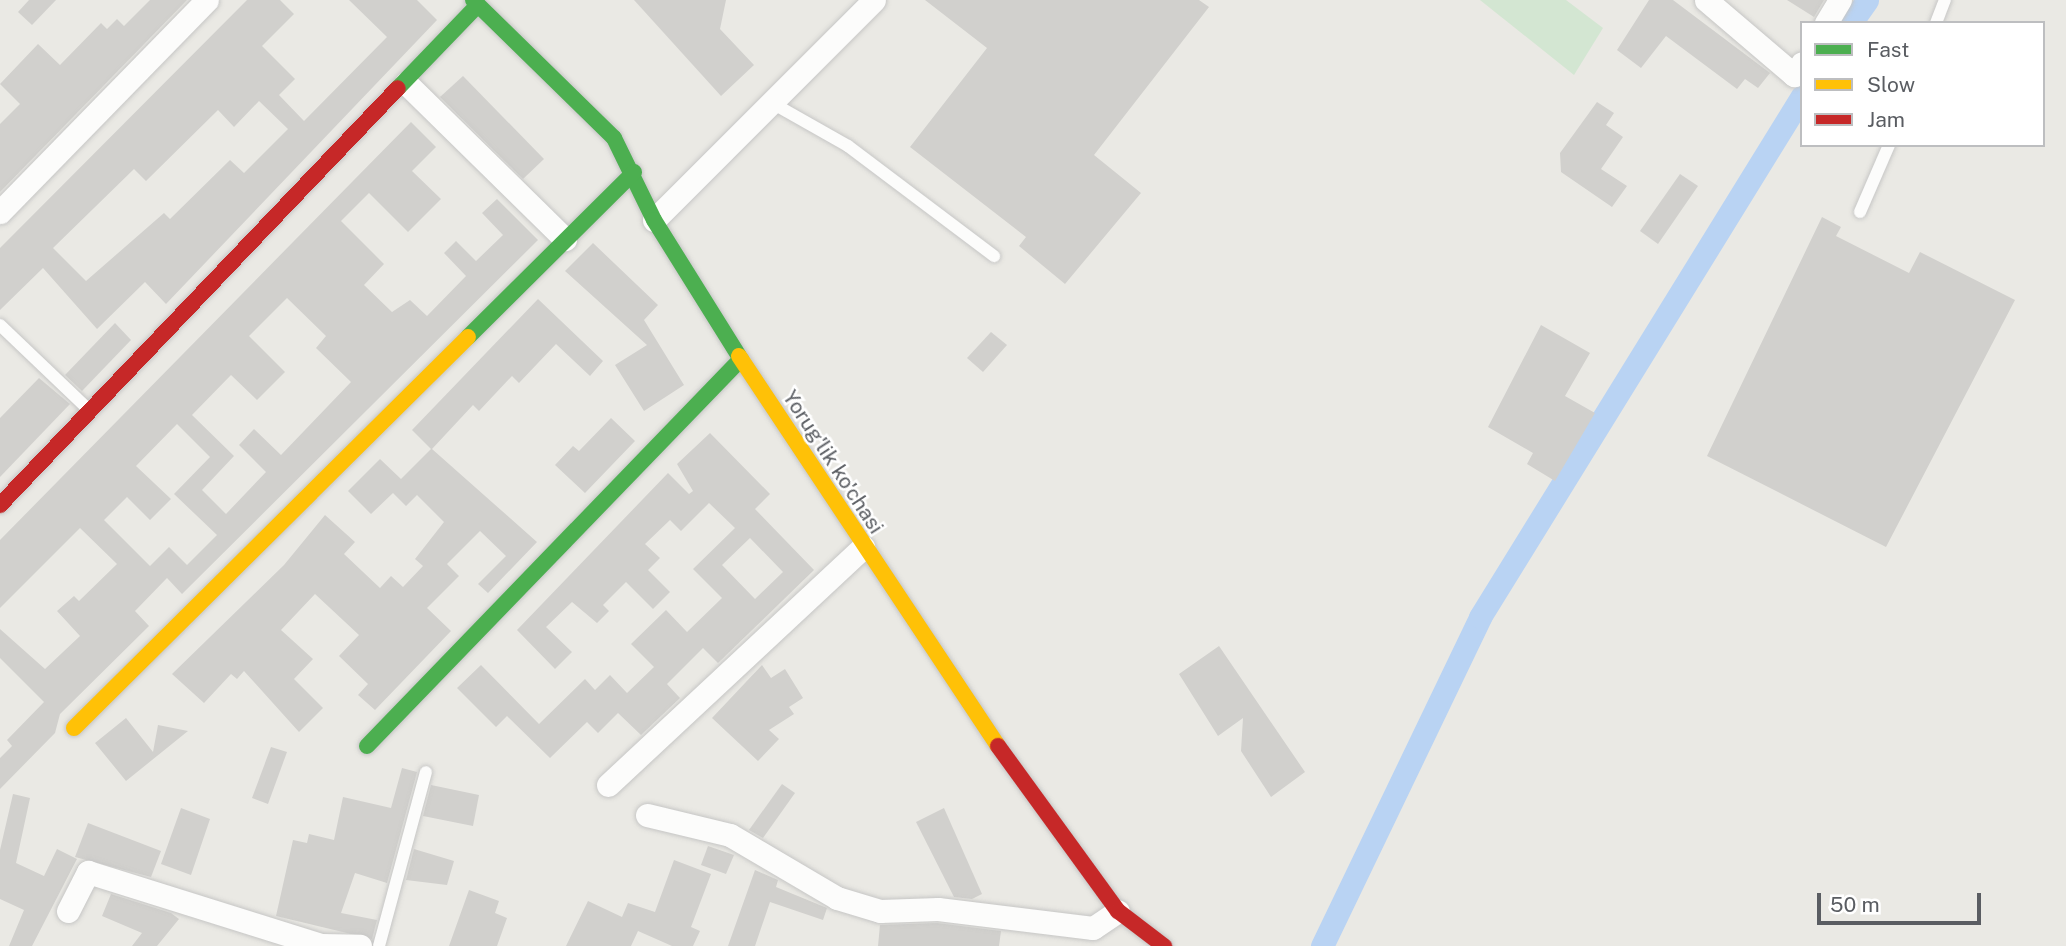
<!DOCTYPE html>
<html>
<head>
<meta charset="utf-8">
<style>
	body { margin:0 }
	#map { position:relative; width:2066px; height:946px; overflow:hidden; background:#eae9e4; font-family:"Public Sans",sans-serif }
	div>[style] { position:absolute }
	.green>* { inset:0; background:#d3e6d2 }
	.canal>* { height:23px; margin:-11.5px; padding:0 11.5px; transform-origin:11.5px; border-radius:11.5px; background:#b9d3f3 }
	.building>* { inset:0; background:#d1d0cd }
	.roads { filter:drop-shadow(0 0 2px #c6c6c5) drop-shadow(0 0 2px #c6c6c5) }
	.lane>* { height:12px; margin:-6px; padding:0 6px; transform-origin:6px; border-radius:6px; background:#fcfcfb }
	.street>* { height:23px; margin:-11.5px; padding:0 11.5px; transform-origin:11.5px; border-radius:11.5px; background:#fcfcfb }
	.fast>* { height:16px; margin:-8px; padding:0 8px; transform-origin:8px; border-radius:8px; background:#4caf50 }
	.slow>* { height:16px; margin:-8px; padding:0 8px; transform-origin:8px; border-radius:8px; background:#ffc107 }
	.jam>* { height:16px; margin:-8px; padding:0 8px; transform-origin:8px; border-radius:8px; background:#c62828 }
	span { translate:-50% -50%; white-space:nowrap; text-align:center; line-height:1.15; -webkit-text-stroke:5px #fff; paint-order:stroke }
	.street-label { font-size:21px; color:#5a5d62 }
	.legend { position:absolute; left:1800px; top:21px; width:245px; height:126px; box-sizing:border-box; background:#fff; border:2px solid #bdbec0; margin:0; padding:9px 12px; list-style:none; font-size:21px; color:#5a5d62 }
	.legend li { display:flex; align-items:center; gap:14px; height:35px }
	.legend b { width:35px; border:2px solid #bdbec0 }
	.scale { position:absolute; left:1817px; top:893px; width:164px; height:32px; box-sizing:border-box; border:4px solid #5a5d62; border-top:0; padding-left:9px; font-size:21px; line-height:24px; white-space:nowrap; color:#5a5d62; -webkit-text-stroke:5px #fff; paint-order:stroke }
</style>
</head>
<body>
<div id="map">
	<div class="green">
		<i style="clip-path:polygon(1480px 0,1566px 0,1603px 28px,1574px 75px)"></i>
	</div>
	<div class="canal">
		<i style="left:1851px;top:23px;width:28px;rotate:-55deg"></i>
		<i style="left:1322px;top:946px;width:365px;rotate:-64.3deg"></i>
		<i style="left:1480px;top:617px;width:612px;rotate:-58.28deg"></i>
	</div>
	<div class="building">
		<i style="clip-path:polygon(29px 0,56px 0,32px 25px,18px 12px)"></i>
		<i style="clip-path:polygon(150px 0,187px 0,0 192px,0 124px,20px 104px,0 84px,38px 44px,60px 65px,101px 23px,107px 29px,117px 19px,124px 26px)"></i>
		<i style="clip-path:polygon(evenodd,247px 0,280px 0,294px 14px,262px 46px,295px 79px,279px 95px,304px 121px,387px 37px,349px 0,417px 0,437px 20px,166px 304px,145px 282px,97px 329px,43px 268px,0 310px,0 248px,247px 0,259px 101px,288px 129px,244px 173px,230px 160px,170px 219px,164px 213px,86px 281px,53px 248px,134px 169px,146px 181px,218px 110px,234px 127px,259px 101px)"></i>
		<i style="clip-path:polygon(634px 0,726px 0,720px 29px,754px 65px,721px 96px)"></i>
		<i style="clip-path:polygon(925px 0,1199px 0,1209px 7px,1094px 155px,1141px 193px,1065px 284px,1019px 246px,1026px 237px,910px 147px,987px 48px)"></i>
		<i style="clip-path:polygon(1649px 0,1673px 0,1770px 73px,1758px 88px,1745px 79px,1737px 89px,1666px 36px,1641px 68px,1617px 50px)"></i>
		<i style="clip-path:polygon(1787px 0,1824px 0,1814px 17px)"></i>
		<i style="clip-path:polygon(463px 76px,544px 159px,523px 179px,440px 97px)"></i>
		<i style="clip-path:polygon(1597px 102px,1614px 113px,1606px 125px,1623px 137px,1601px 169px,1627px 186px,1612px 207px,1561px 172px,1560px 153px)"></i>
		<i style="clip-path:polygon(evenodd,411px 122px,436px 147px,412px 171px,441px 199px,408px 232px,369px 193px,341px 221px,384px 264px,364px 285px,392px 312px,410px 300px,427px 316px,466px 276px,444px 253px,456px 241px,476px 261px,503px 235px,482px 213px,497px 199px,538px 240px,182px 594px,167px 578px,135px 611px,149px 626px,60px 714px,55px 733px,0 789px,0 758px,12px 746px,7px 740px,44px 702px,0 658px,0 629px,45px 669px,80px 636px,57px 611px,74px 596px,79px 601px,117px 564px,80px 528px,0 608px,0 540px,411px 122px,287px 298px,326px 336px,316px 348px,351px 382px,281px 455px,254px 429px,239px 445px,266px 472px,226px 514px,202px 490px,234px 456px,192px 415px,231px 375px,257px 400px,285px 372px,249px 336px,287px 298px,411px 122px,177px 424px,210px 457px,174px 494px,217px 535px,187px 565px,169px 547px,150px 566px,104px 520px,127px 497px,150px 520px,171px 499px,136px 466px,177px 424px)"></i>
		<i style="clip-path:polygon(1680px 174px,1698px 186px,1658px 244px,1640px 231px)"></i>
		<i style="clip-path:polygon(1822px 217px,1841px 227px,1836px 236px,1909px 273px,1920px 252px,2015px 300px,1886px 547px,1707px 456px)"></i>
		<i style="clip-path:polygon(593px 243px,658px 305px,644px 320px,684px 385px,644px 411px,615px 365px,647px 345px,565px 271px)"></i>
		<i style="clip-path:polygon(538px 299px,603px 361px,590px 376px,556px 344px,519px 383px,512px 376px,479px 411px,473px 405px,432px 449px,537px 542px,488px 593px,478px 584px,506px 556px,480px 531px,447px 564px,459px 576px,427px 608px,451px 631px,375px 710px,358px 695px,368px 684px,339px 656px,359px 635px,315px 594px,281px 630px,313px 659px,294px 679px,323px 708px,299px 732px,244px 671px,237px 679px,231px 674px,204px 703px,172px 674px,284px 565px,325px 515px,355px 542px,344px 554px,380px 588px,391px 576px,403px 587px,423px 566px,415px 559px,444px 522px,417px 495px,406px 506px,393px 493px,371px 514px,348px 491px,380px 459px,401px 479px,431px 449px,412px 430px)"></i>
		<i style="clip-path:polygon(115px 323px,131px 340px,82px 391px,65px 375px)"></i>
		<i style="clip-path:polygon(1541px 325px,1590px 353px,1565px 396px,1595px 413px,1555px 481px,1527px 464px,1533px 453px,1488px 427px)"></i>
		<i style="clip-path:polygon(991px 332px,1007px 345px,983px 372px,967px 358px)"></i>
		<i style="clip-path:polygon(39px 378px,70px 404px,0 477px,0 418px)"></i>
		<i style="clip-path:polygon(611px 418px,635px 441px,585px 493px,555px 465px,573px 446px,579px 451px)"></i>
		<i style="clip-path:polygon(evenodd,710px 433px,770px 494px,755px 509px,814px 570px,718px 663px,703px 648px,667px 684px,680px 698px,641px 735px,618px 713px,598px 733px,587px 722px,550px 758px,507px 716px,496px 727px,457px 688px,481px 665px,539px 724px,585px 679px,595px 690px,610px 675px,627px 693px,654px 667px,631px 644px,666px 610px,687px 632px,722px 598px,693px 569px,735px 528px,709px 503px,681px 531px,670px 520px,645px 544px,660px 558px,648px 570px,670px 592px,653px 609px,626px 582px,603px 605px,609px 611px,597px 623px,572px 602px,546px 627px,572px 652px,555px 669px,517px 630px,668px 473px,689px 494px,693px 491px,677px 464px,710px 433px,750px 538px,783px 572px,755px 599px,722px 565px,750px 538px)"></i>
		<i style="clip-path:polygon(1219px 646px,1305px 772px,1271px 797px,1241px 751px,1243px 718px,1218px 736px,1179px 674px)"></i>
		<i style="clip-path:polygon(762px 665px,771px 678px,785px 669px,803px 698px,789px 707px,794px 714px,769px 730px,779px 739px,758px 761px,712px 718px)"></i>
		<i style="clip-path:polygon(126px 718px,153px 752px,158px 725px,188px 731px,126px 781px,95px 743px)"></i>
		<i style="clip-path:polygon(271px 747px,287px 752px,268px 804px,252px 798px)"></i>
		<i style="clip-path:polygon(402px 768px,417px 772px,387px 883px,355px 873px,341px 913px,377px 920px,372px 939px,276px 916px,293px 840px,307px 843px,309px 834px,334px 840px,343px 797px,391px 808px)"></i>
		<i style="clip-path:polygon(782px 784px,795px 793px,763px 838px,749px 830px)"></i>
		<i style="clip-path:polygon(431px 785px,479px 795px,473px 826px,423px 816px)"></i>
		<i style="clip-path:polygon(13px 794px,30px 798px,16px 863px,44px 876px,57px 849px,77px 859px,32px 946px,9px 946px,24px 910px,0 899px,0 850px)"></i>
		<i style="clip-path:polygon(181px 808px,210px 819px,191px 875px,161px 864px)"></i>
		<i style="clip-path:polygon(944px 808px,982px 894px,972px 899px,954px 897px,916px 822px)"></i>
		<i style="clip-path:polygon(88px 823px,161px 851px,151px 877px,75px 857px)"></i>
		<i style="clip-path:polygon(708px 846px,734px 855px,726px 874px,701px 865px)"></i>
		<i style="clip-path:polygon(414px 849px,454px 861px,447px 885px,406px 880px)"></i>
		<i style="clip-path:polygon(674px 860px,711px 874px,691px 927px,700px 931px,693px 946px,672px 946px,638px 931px,631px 946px,566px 946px,588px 901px,622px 917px,628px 903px,655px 912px)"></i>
		<i style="clip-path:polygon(755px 870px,778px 880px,776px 887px,827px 908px,823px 920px,770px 902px,755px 946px,728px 946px)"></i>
		<i style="clip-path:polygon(469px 890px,499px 901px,495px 913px,507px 918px,497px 946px,449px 946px)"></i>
		<i style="clip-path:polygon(111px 894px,171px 913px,179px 919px,157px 946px,132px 946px,142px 933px,102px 916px)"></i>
		<i style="clip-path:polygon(937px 923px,1001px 931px,999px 946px,878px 946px,880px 925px)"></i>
	</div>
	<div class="roads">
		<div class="lane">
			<i style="left:1936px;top:23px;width:25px;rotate:-69deg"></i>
			<i style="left:772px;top:103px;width:87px;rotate:29.5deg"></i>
			<i style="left:848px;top:146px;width:183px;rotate:37deg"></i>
			<i style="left:1860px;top:212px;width:73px;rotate:-66.6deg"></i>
			<i style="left:0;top:325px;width:122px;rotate:43.7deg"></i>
			<i style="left:379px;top:946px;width:180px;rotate:-74.9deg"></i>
		</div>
		<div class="street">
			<i style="left:1706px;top:0;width:116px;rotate:40.4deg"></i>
			<i style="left:1794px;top:75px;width:14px;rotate:-56deg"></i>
			<i style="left:1826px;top:23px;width:27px;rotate:-59deg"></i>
			<i style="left:406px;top:83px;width:223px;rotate:44.5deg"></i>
			<i style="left:0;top:212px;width:296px;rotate:-45.7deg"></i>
			<i style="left:654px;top:220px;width:311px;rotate:-45deg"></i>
			<i style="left:608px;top:785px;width:349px;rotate:-43deg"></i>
			<i style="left:647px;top:815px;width:85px;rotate:13.5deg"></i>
			<i style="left:730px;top:835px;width:124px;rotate:30.5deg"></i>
			<i style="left:837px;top:898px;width:45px;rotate:16.8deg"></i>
			<i style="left:880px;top:911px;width:58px;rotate:-2deg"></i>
			<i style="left:938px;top:909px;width:156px;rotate:7deg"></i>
			<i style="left:1093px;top:928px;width:30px;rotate:-34deg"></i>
			<i style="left:68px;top:911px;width:44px;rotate:-62.9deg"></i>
			<i style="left:88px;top:872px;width:244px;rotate:17.4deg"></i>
			<i style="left:321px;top:945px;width:39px;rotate:1deg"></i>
		</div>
		<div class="fast">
			<i style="left:473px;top:0;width:197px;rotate:44.4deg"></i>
			<i style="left:614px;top:138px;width:91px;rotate:64deg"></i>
			<i style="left:654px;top:220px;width:160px;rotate:58deg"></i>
			<i style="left:398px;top:88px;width:115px;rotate:-46.1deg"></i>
			<i style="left:468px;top:337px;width:234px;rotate:-44.8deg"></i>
			<i style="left:367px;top:746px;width:538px;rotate:-45.98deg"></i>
		</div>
		<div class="slow">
			<i style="left:739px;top:356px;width:468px;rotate:56.4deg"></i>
			<i style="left:74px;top:728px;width:555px;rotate:-44.78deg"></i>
		</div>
		<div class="jam">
			<i style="left:0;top:505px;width:576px;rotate:-46.34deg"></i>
			<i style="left:998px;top:746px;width:204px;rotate:54deg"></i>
			<i style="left:1118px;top:911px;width:58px;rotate:37.3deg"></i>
		</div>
	</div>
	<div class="street-label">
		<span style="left:833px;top:462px;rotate:57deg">Yorug'lik ko'chasi</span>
	</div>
	<ul class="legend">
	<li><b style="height:9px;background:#4caf50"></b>Fast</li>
	<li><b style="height:9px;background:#ffc107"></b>Slow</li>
	<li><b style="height:9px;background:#c62828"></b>Jam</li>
	</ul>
	<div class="scale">50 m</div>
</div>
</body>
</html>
